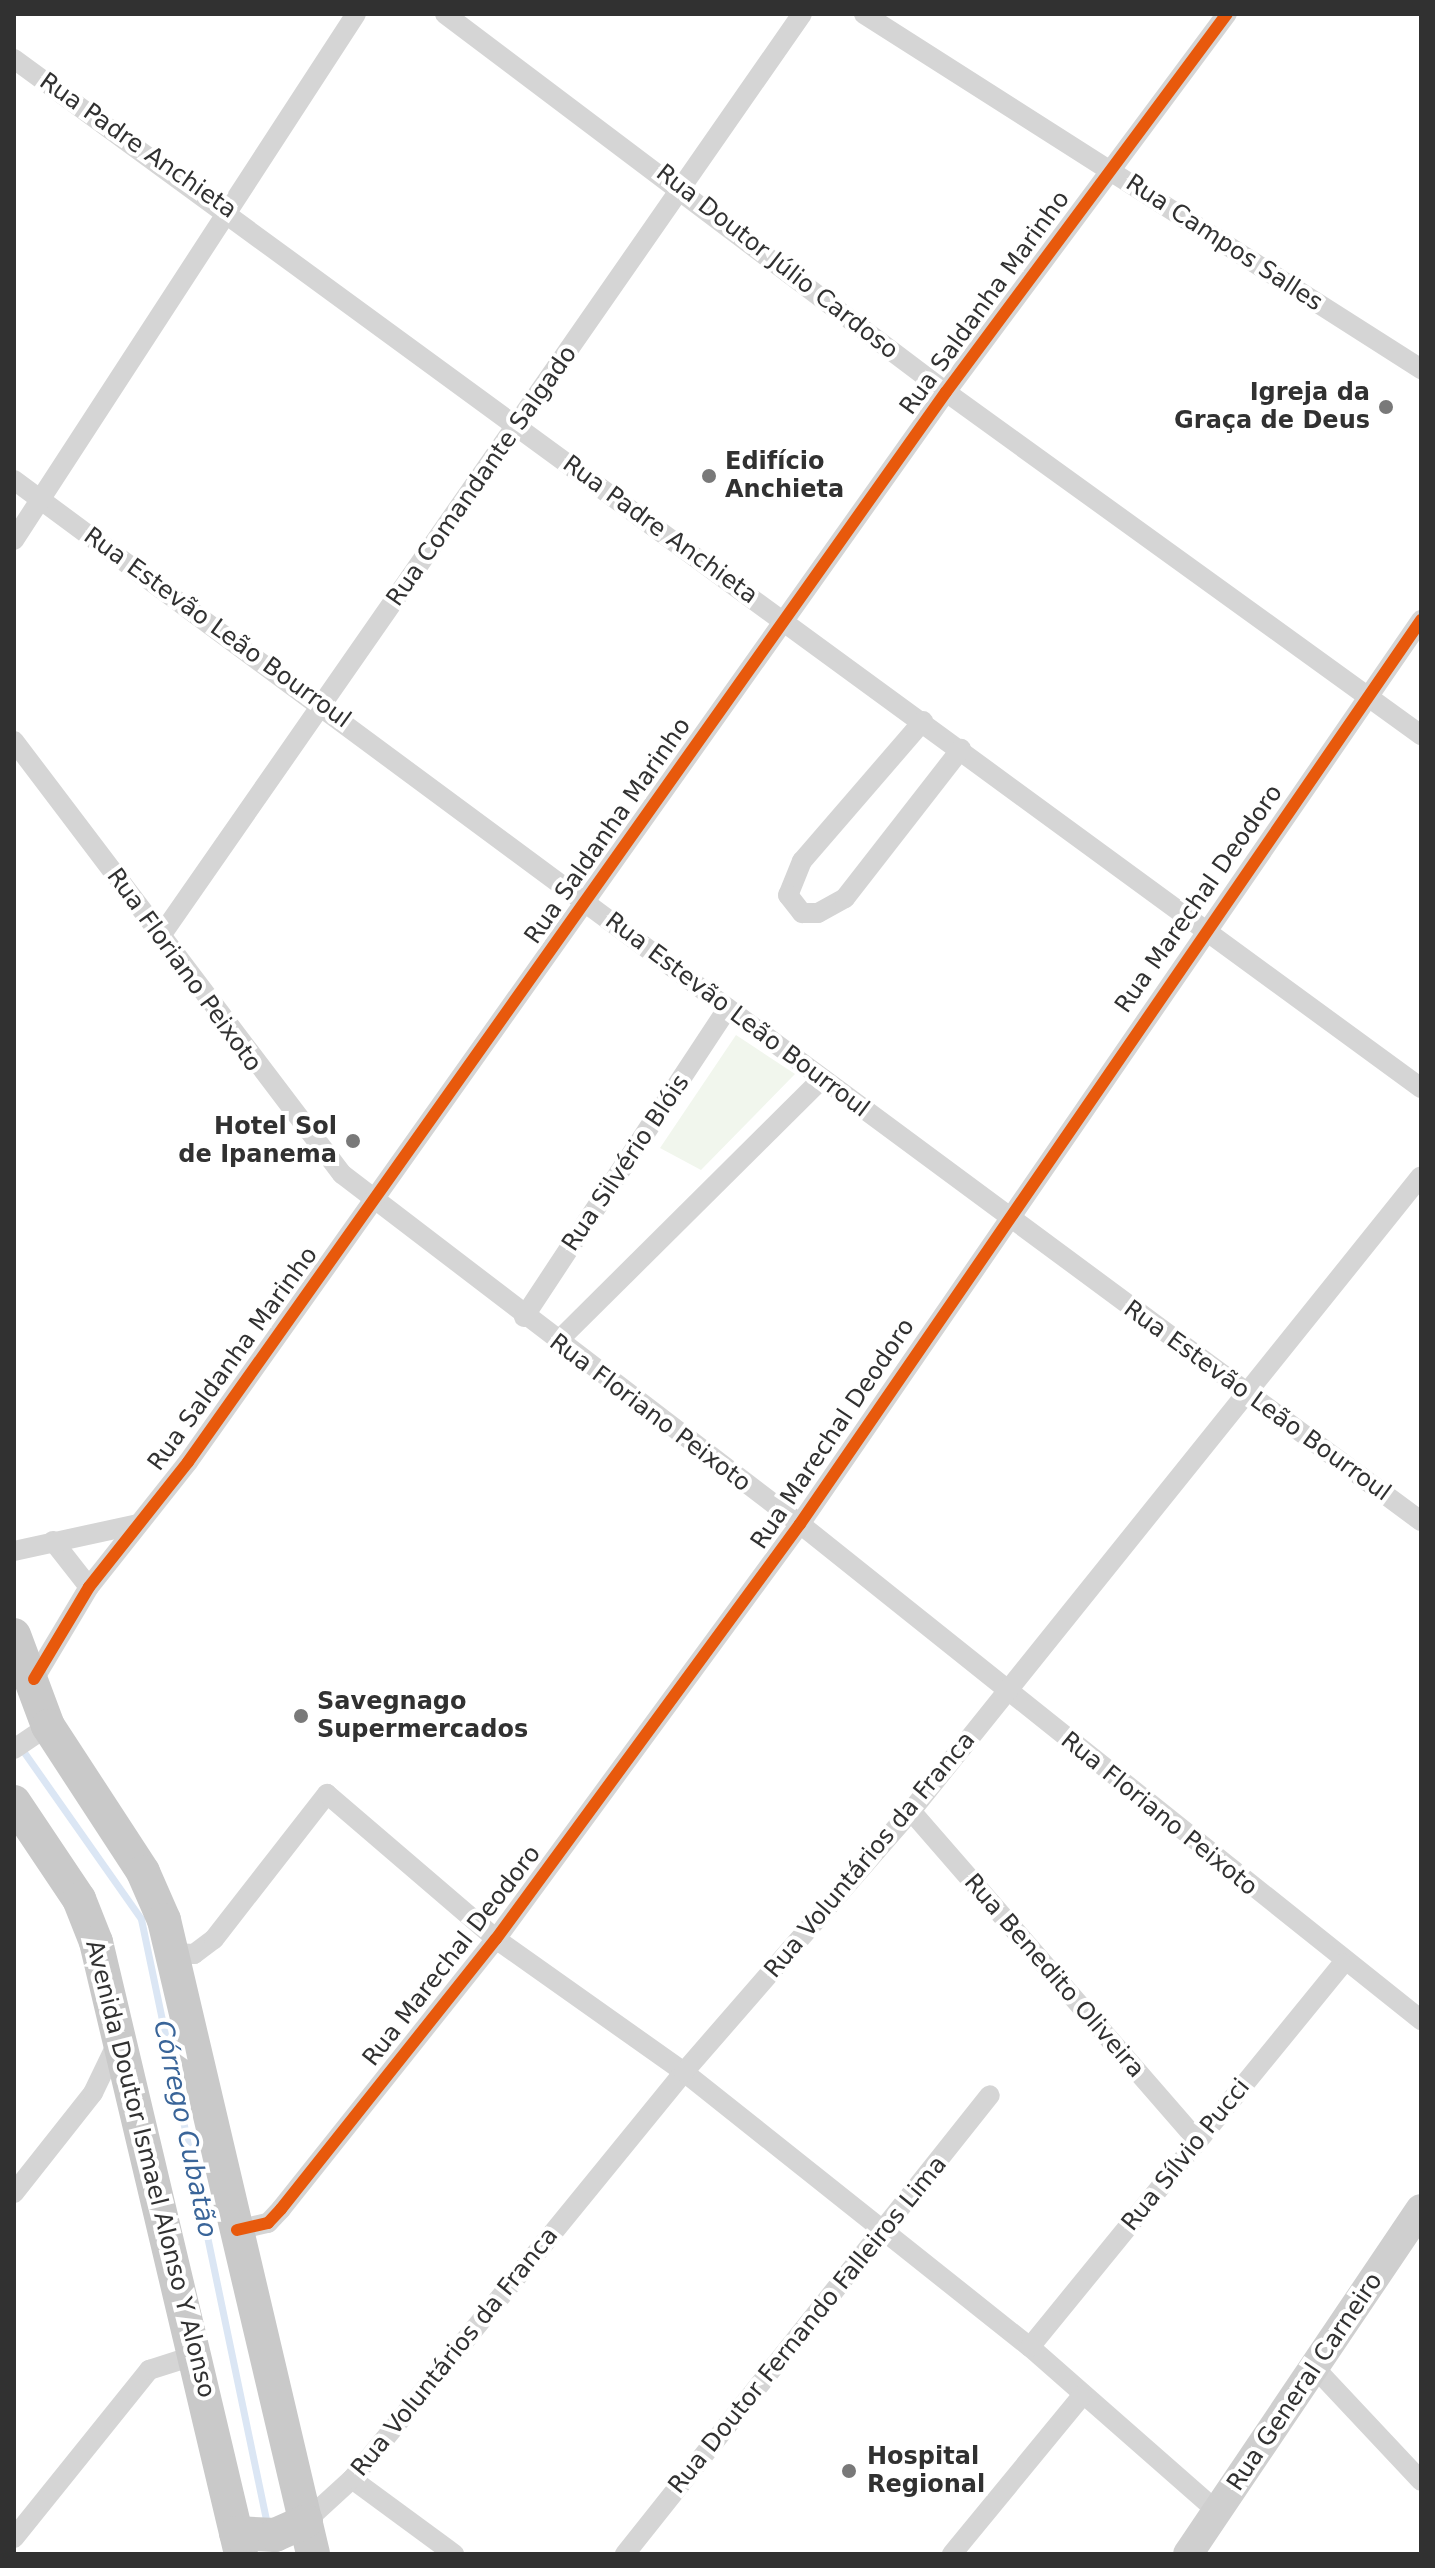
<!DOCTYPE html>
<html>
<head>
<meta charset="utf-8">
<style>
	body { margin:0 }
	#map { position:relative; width:1435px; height:2568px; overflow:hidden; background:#fff; font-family:"DejaVu Sans",sans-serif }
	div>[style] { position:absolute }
	.green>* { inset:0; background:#f1f6ed }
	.stream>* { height:7px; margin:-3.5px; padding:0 3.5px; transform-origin:3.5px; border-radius:3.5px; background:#dbe6f4 }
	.street>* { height:20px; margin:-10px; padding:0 10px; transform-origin:10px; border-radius:10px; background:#d5d5d5 }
	.secondary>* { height:30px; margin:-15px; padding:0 15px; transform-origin:15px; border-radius:15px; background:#cfcfcf }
	.primary>* { height:34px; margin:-17px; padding:0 17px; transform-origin:17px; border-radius:17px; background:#c9c9c9 }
	.cycleway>* { height:12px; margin:-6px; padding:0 6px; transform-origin:6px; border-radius:6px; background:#e8590c }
	.dots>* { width:22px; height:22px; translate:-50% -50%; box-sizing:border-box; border:4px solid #fff; border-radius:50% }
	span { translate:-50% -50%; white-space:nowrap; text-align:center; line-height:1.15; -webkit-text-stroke:8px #fff; paint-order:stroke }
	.street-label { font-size:24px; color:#313131 }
	.poi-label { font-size:24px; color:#313131; font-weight:700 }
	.right { translate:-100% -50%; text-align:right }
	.left { translate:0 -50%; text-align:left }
	.water-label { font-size:26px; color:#3a6599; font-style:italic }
	.frame { position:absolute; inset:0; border:16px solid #313131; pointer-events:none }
</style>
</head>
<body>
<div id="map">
	<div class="green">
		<i style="clip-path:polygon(736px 1035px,795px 1074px,701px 1170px,660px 1148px)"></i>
	</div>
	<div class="stream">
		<i style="left:21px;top:1748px;width:209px;rotate:54.9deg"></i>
		<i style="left:141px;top:1919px;width:618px;rotate:78.24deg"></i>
	</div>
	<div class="street">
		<i style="left:445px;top:14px;width:628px;rotate:37.03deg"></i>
		<i style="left:946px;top:392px;width:586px;rotate:35.83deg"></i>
		<i style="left:864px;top:14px;width:661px;rotate:32.51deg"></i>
		<i style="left:14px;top:59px;width:1743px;rotate:36.18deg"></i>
		<i style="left:14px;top:480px;width:1750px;rotate:36.5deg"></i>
		<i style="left:14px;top:540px;width:627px;rotate:-56.97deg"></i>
		<i style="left:923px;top:721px;width:185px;rotate:130.8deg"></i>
		<i style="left:802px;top:861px;width:37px;rotate:112deg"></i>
		<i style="left:788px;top:895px;width:23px;rotate:52deg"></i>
		<i style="left:802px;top:913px;width:16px"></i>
		<i style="left:818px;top:913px;width:31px;rotate:-29deg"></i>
		<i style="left:845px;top:898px;width:189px;rotate:-52.1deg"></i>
		<i style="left:14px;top:741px;width:543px;rotate:52.86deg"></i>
		<i style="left:342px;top:1174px;width:576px;rotate:37.39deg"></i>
		<i style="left:800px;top:1524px;width:795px;rotate:38.61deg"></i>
		<i style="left:160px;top:937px;width:1124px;rotate:-55.18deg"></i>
		<i style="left:524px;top:1317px;width:370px;rotate:-56.6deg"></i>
		<i style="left:557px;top:1342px;width:373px;rotate:-44.8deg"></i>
		<i style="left:53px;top:1541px;width:58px;rotate:52deg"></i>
		<i style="left:14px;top:1551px;width:127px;rotate:-12.3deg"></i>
		<i style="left:34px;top:1679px;width:107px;rotate:-59.1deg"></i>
		<i style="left:89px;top:1587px;width:159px;rotate:-51.6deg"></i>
		<i style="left:188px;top:1462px;width:1311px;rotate:-54.69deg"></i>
		<i style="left:946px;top:392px;width:471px;rotate:-53.4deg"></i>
		<i style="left:14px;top:1749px;width:41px;rotate:-34.1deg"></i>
		<i style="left:911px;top:1811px;width:437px;rotate:49deg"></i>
		<i style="left:174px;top:1953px;width:20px;rotate:3deg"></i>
		<i style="left:194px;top:1954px;width:25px;rotate:-37deg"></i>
		<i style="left:214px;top:1939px;width:184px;rotate:-52.1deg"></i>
		<i style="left:327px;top:1794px;width:223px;rotate:40.6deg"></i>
		<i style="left:496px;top:1939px;width:230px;rotate:35.3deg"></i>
		<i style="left:684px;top:2072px;width:442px;rotate:38.5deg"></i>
		<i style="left:1030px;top:2347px;width:249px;rotate:41.3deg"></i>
		<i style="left:14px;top:2193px;width:127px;rotate:-51.7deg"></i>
		<i style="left:93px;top:2093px;width:58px;rotate:-64.3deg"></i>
		<i style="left:237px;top:2230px;width:32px;rotate:-13deg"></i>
		<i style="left:268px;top:2223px;width:19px;rotate:-47deg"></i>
		<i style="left:281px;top:2209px;width:345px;rotate:-51.5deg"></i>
		<i style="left:496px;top:1939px;width:514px;rotate:-53.78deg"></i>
		<i style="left:800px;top:1524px;width:1097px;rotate:-55.51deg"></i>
		<i style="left:1030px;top:2347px;width:495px;rotate:-50.8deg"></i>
		<i style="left:1315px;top:2368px;width:155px;rotate:46.8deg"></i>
		<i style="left:352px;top:2479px;width:127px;rotate:36.3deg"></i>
		<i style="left:306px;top:2521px;width:62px;rotate:-42.4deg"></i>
		<i style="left:352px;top:2479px;width:525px;rotate:-50.8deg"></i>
		<i style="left:684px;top:2072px;width:346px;rotate:-49deg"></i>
		<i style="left:911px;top:1811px;width:814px;rotate:-51.23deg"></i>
		<i style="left:14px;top:2538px;width:216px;rotate:-51.2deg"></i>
		<i style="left:149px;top:2370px;width:49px;rotate:-17.7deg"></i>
		<i style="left:625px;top:2554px;width:586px;rotate:-51.51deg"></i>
		<i style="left:952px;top:2554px;width:205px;rotate:-50.6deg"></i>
	</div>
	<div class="secondary">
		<i style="left:1188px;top:2554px;width:416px;rotate:-56deg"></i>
	</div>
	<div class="primary">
		<i style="left:14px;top:1635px;width:97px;rotate:69.5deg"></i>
		<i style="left:48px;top:1726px;width:174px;rotate:56.9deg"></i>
		<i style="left:143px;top:1872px;width:52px;rotate:66.4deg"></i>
		<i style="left:164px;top:1920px;width:651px;rotate:76.77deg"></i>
		<i style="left:14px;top:1802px;width:117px;rotate:56.2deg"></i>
		<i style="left:79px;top:1899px;width:46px;rotate:68.4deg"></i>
		<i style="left:96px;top:1942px;width:629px;rotate:76.67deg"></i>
		<i style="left:236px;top:2533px;width:39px;rotate:3deg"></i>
		<i style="left:275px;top:2535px;width:34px;rotate:-24deg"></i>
	</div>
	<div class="cycleway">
		<i style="left:34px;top:1679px;width:107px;rotate:-59.1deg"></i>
		<i style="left:89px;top:1587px;width:159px;rotate:-51.6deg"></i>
		<i style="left:188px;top:1462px;width:1311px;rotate:-54.69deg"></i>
		<i style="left:946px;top:392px;width:471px;rotate:-53.4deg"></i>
		<i style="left:237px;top:2230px;width:32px;rotate:-13deg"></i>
		<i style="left:268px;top:2223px;width:19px;rotate:-47deg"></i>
		<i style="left:281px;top:2209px;width:345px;rotate:-51.5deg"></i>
		<i style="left:496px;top:1939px;width:514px;rotate:-53.78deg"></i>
		<i style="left:800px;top:1524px;width:1097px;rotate:-55.51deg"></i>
	</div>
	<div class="dots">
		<i style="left:1386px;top:407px;background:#797979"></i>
		<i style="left:709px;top:476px;background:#797979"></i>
		<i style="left:353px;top:1141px;background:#797979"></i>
		<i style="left:301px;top:1716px;background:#797979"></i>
		<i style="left:849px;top:2471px;background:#797979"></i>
	</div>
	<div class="street-label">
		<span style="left:138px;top:146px;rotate:35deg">Rua Padre Anchieta</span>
		<span style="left:1224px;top:243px;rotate:33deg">Rua Campos Salles</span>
		<span style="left:777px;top:262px;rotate:38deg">Rua Doutor Júlio Cardoso</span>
		<span style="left:985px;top:303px;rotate:-54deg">Rua Saldanha Marinho</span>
		<span style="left:482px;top:476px;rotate:-55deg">Rua Comandante Salgado</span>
		<span style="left:660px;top:530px;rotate:36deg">Rua Padre Anchieta</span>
		<span style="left:217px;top:628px;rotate:36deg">Rua Estevão Leão Bourroul</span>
		<span style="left:608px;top:831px;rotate:-55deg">Rua Saldanha Marinho</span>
		<span style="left:1199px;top:899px;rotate:-55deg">Rua Marechal Deodoro</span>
		<span style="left:184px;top:970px;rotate:54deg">Rua Floriano Peixoto</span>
		<span style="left:737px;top:1015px;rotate:37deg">Rua Estevão Leão Bourroul</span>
		<span style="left:626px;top:1163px;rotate:-56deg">Rua Silvério Blóis</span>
		<span style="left:233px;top:1359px;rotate:-54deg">Rua Saldanha Marinho</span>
		<span style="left:1257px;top:1401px;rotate:36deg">Rua Estevão Leão Bourroul</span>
		<span style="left:650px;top:1413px;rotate:37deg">Rua Floriano Peixoto</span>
		<span style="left:833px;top:1434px;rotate:-56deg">Rua Marechal Deodoro</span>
		<span style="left:1159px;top:1814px;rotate:39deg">Rua Floriano Peixoto</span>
		<span style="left:870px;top:1855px;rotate:-50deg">Rua Voluntários da Franca</span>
		<span style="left:452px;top:1956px;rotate:-52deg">Rua Marechal Deodoro</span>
		<span style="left:1054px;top:1976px;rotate:49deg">Rua Benedito Oliveira</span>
		<span style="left:1186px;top:2155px;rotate:-51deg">Rua Sílvio Pucci</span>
		<span style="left:150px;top:2169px;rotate:76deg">Avenida Doutor Ismael Alonso Y Alonso</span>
		<span style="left:808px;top:2325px;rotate:-51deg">Rua Doutor Fernando Falleiros Lima</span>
		<span style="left:455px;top:2352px;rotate:-51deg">Rua Voluntários da Franca</span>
		<span style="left:1305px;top:2382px;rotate:-56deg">Rua General Carneiro</span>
	</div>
	<div class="poi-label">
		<span class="right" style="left:1370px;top:407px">Igreja da<br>Graça de Deus</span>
		<span class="left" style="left:725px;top:476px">Edifício<br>Anchieta</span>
		<span class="right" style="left:337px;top:1141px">Hotel Sol<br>de Ipanema</span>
		<span class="left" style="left:317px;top:1716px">Savegnago<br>Supermercados</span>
		<span class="left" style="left:867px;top:2471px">Hospital<br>Regional</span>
	</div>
	<div class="water-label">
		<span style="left:185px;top:2129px;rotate:78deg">Córrego Cubatão</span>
	</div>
	<div class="frame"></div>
</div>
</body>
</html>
